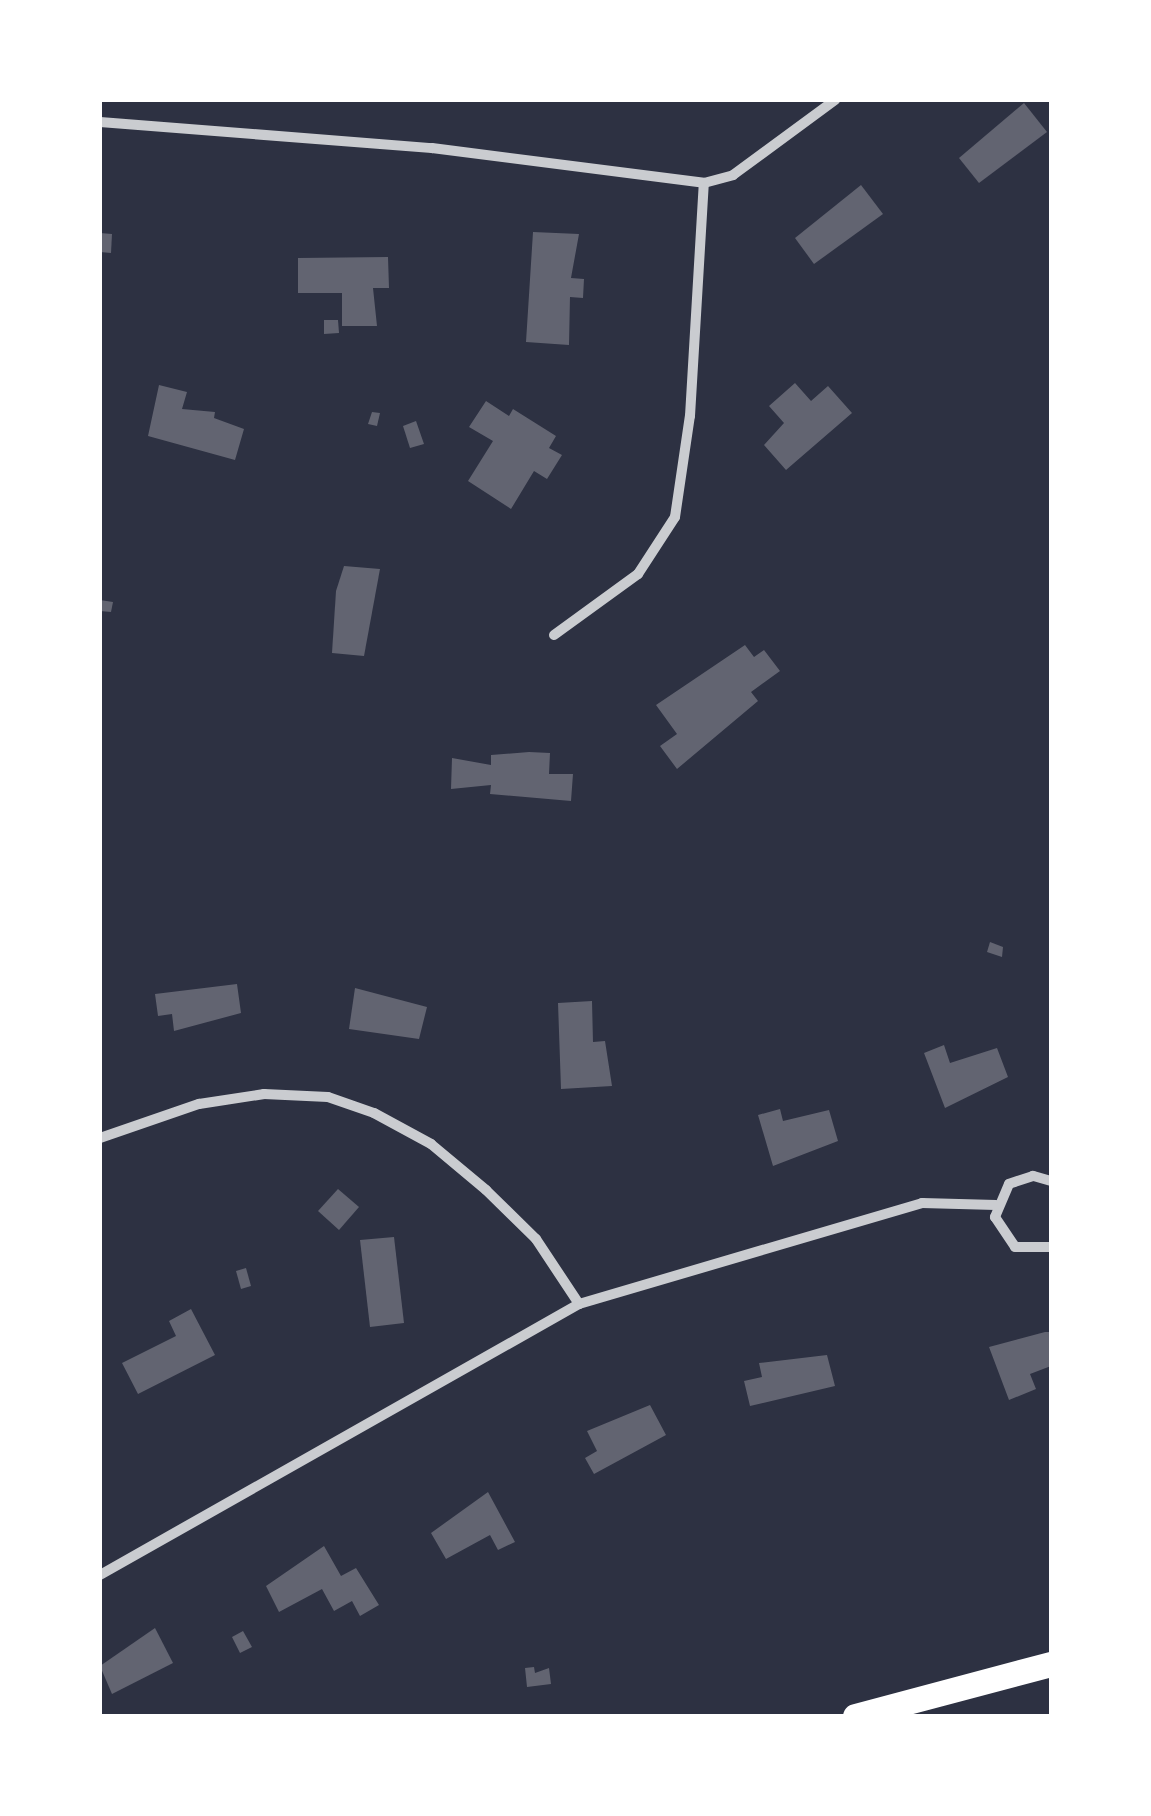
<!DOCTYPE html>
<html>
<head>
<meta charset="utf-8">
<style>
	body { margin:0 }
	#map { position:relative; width:1151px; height:1816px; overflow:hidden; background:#2d3142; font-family:Signika,sans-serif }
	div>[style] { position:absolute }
	.building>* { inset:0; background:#626471 }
	.minor>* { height:10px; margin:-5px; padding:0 5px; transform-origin:5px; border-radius:5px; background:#caccd0 }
	.motorway>* { height:25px; margin:-12.5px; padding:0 12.5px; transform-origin:12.5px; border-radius:12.5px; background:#fff }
	span { translate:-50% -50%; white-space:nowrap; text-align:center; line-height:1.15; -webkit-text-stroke:9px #fff; paint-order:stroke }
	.frame { position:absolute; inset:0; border:102px solid #fff; pointer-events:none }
</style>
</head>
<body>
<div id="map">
	<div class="building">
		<i style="clip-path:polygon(1024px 103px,1047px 132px,979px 183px,959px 158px)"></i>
		<i style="clip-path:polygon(861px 185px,883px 214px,814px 264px,795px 238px)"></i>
		<i style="clip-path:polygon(533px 232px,579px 234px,571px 278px,584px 279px,583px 298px,570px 297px,569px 345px,526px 342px)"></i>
		<i style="clip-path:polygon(100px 233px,112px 234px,111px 253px,100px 252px)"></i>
		<i style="clip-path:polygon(388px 257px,389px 288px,373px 288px,377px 326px,342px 326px,342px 293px,298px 293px,298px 258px)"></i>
		<i style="clip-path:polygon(324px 320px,338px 320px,339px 333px,324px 334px)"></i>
		<i style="clip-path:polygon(795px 383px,811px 401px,828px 386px,852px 413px,786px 470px,764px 445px,784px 423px,769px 406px)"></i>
		<i style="clip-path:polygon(159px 385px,187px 392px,182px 409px,215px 412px,214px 418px,244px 429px,235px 460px,148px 436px)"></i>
		<i style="clip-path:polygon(486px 401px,509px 416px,513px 409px,556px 436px,549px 448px,562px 455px,547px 479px,534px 471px,511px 509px,468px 481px,493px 441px,469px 427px)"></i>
		<i style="clip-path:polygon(372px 412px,380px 413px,377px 426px,368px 424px)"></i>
		<i style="clip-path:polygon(416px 421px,424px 444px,410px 448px,403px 426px)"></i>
		<i style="clip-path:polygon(344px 566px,380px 569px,364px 656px,332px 653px,336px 591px)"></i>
		<i style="clip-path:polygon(100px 600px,113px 602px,111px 612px,100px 611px)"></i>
		<i style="clip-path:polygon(745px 645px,754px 657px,764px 650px,780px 671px,751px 692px,758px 701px,677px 769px,660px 746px,677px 734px,656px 705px)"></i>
		<i style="clip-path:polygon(529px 752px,550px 753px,549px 774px,573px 774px,571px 801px,490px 794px,491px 785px,451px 789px,452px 758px,491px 765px,491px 755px)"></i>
		<i style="clip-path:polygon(990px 942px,1003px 947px,1002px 957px,987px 952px)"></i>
		<i style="clip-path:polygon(237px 984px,241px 1013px,174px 1031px,172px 1014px,158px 1016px,155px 994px)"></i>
		<i style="clip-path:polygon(355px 988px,427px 1007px,419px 1039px,349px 1029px)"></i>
		<i style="clip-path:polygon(592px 1001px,593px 1042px,605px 1041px,612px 1086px,561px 1089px,558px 1003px)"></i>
		<i style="clip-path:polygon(944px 1045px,950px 1063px,997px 1048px,1008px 1077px,945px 1108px,924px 1053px)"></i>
		<i style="clip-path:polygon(780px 1109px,783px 1121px,829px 1110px,838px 1141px,773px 1166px,758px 1115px)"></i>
		<i style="clip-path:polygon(338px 1189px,359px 1207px,339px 1230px,318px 1211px)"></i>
		<i style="clip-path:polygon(394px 1237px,404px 1323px,370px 1327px,360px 1240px)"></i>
		<i style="clip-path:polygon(246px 1268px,251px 1286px,241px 1289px,236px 1271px)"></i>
		<i style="clip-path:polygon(191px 1309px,215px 1355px,138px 1394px,122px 1363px,176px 1336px,169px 1321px)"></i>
		<i style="clip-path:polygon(1045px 1332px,1051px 1332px,1051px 1366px,1030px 1374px,1036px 1389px,1009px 1400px,989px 1347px)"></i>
		<i style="clip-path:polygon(827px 1355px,835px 1386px,750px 1406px,744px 1381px,762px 1377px,759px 1363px)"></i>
		<i style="clip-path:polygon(650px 1405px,666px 1435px,594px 1474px,585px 1458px,597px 1451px,587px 1431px)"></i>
		<i style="clip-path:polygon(488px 1492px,515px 1542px,498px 1550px,490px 1535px,446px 1559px,431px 1533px)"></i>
		<i style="clip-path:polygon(324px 1546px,341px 1576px,356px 1568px,379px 1605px,360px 1616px,352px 1601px,334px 1611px,322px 1589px,279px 1612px,266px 1586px)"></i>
		<i style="clip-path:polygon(155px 1628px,173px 1663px,112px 1694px,100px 1666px)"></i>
		<i style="clip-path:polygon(243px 1631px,252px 1647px,240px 1653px,232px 1637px)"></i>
		<i style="clip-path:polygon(534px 1667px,535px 1673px,549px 1668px,551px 1684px,527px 1687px,525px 1668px)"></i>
	</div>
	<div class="minor">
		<i style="left:100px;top:122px;width:333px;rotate:4.5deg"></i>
		<i style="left:432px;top:148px;width:274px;rotate:7.3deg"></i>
		<i style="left:554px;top:635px;width:104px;rotate:-36deg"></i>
		<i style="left:638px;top:574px;width:68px;rotate:-57deg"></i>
		<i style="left:675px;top:517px;width:102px;rotate:-81.6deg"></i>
		<i style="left:690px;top:416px;width:233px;rotate:-86.6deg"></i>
		<i style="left:704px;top:183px;width:30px;rotate:-15deg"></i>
		<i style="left:733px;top:175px;width:127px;rotate:-36.3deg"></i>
		<i style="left:100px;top:1138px;width:105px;rotate:-19deg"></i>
		<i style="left:199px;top:1104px;width:66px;rotate:-8.7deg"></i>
		<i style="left:264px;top:1094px;width:64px;rotate:2.7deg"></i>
		<i style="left:328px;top:1097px;width:49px;rotate:19.2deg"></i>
		<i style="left:374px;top:1113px;width:65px;rotate:28.5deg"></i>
		<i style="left:431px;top:1144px;width:72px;rotate:39.9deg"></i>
		<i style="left:486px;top:1190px;width:70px;rotate:44.4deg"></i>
		<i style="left:536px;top:1239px;width:78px;rotate:56.5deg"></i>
		<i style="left:1051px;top:1181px;width:19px;rotate:-164deg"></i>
		<i style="left:1033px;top:1176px;width:25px;rotate:162deg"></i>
		<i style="left:1009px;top:1184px;width:36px;rotate:113deg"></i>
		<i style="left:995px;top:1217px;width:36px;rotate:56deg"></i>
		<i style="left:1015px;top:1247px;width:36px"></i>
		<i style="left:100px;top:1575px;width:550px;rotate:-29.5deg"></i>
		<i style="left:579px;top:1304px;width:358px;rotate:-16.4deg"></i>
		<i style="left:922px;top:1203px;width:74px;rotate:1.5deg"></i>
	</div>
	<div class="motorway">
		<i style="left:855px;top:1716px;width:203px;rotate:-14.9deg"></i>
	</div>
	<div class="frame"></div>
</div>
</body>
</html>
